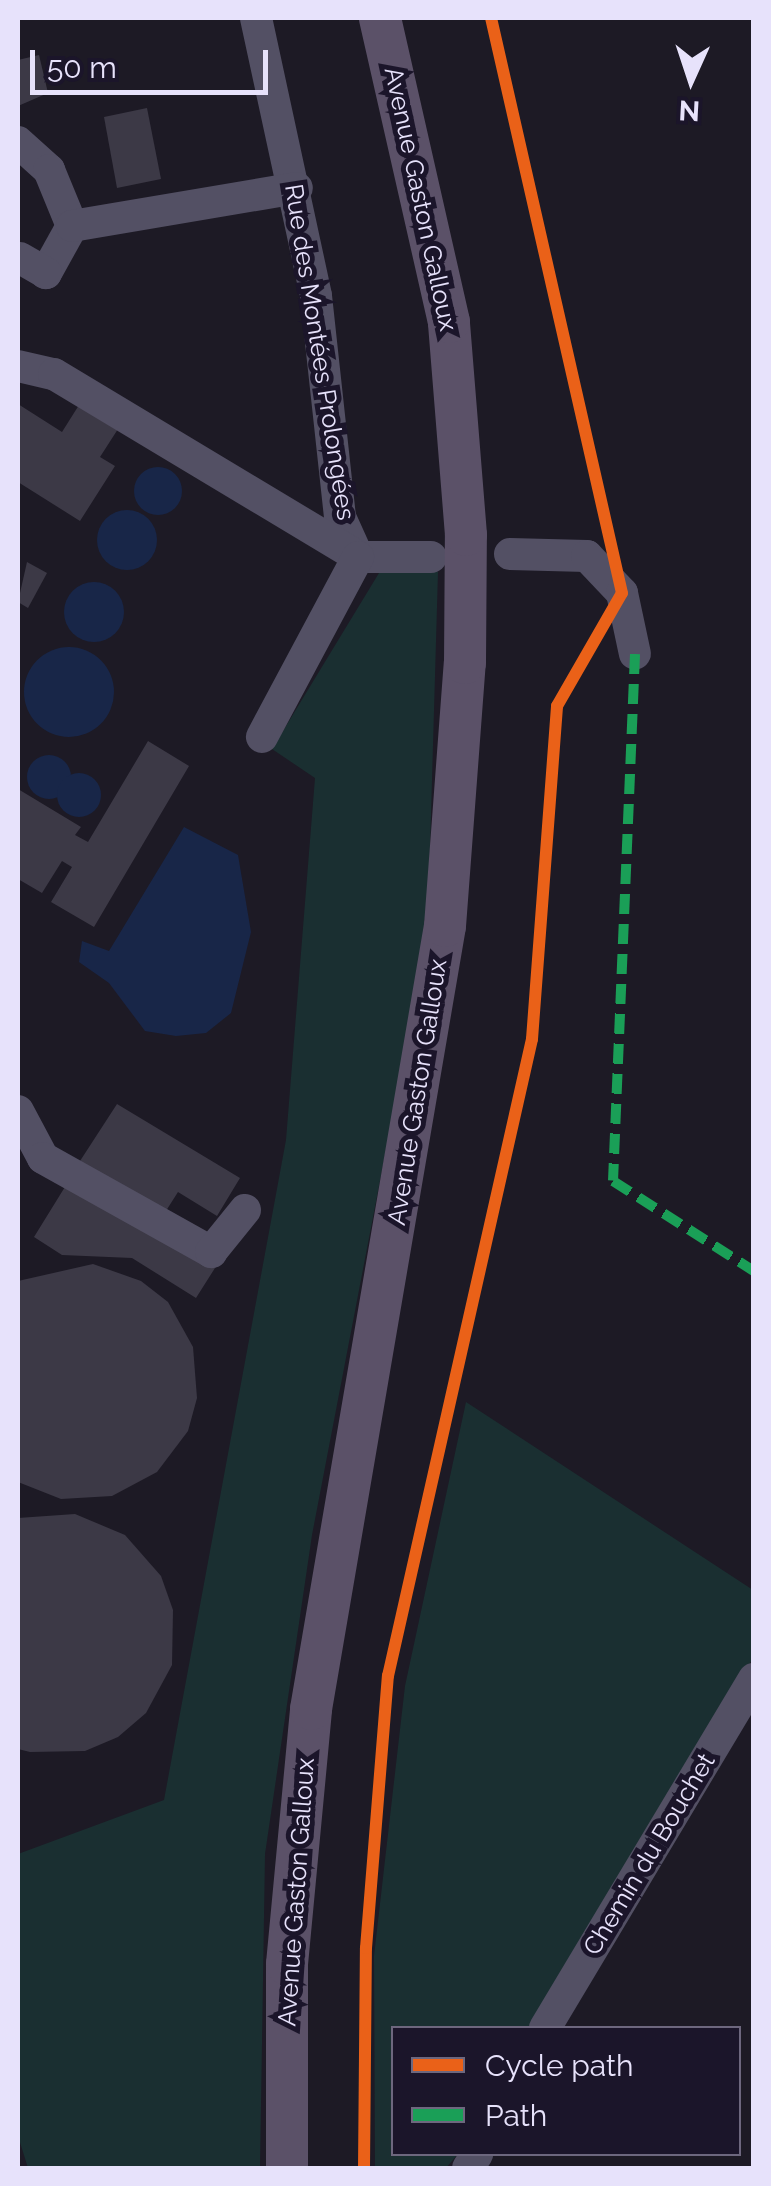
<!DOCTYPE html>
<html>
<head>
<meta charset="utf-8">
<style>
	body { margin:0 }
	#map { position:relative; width:771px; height:2186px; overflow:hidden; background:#1d1a25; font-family:Raleway,sans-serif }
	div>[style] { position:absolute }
	.green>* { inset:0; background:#1a2f31 }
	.water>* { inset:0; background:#182648 }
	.round { border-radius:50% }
	.building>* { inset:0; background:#3c3946 }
	.minor>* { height:32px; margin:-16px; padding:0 16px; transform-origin:16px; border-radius:16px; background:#535064 }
	.major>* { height:42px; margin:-21px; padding:0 21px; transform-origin:21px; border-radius:21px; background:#5b5168 }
	.quiet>* { height:10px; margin-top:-5px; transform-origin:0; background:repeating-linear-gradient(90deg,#1a9f57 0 20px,transparent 0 30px) }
	.cycleway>* { height:12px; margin:-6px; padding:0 6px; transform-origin:6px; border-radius:6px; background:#ea6118 }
	span { translate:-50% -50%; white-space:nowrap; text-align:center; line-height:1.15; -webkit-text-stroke:10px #1b152a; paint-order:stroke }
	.street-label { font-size:25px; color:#e7e2fb }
	.frame { position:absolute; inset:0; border:20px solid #e7e2fb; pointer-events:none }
	.legend { position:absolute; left:391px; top:2026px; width:350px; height:130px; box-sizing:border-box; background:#1b152a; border:2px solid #6d677e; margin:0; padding:12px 18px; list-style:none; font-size:30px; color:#e7e2fb }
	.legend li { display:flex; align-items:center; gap:20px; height:50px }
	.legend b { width:50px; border:2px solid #6d677e }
	.north { position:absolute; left:641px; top:30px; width:100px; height:100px; -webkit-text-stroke:8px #1b152a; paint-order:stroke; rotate:183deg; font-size:28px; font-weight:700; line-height:40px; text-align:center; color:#e7e2fb }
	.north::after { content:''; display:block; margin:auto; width:35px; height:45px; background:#e7e2fb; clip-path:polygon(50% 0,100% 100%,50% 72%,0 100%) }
	.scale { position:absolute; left:30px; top:50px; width:238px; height:45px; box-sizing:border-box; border:5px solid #e7e2fb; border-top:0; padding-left:12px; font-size:30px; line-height:35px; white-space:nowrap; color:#e7e2fb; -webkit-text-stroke:8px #1b152a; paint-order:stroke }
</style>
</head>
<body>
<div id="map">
	<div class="green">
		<i style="clip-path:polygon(438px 572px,429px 884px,416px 993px,312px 1535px,265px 1854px,260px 2168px,28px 2168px,18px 2136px,18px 1854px,164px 1800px,286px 1140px,315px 778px,272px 749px,379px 573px)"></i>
		<i style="clip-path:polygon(466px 1402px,753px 1590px,753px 1658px,532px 2028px,393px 2028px,393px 2154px,458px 2154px,446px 2168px,375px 2168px,374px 1956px,405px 1686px)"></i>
	</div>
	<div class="water">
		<i class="round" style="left:134px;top:467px;width:48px;height:48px"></i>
		<i class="round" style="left:97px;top:510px;width:60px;height:60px"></i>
		<i class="round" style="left:64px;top:582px;width:60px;height:60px"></i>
		<i class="round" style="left:24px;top:647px;width:90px;height:90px"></i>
		<i class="round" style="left:27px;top:755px;width:44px;height:44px"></i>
		<i class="round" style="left:57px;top:773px;width:44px;height:44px"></i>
		<i style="clip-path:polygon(184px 827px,238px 855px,251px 932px,231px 1013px,206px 1033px,176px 1036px,145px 1031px,109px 983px,79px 962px,82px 941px,109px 951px)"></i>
	</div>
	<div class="building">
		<i style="clip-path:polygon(39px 55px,48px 93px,18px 106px,18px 60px)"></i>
		<i style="clip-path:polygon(147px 108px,161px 179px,117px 188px,104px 117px)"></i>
		<i style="clip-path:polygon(18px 404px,62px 432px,79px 405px,118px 429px,100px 457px,115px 466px,80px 521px,18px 482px)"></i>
		<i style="clip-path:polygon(27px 562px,47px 573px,28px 608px,18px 602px)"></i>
		<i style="clip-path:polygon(148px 741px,189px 766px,94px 927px,51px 902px,72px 867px,62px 861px,42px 893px,18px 879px,18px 789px,81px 827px,75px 835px,88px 842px)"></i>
		<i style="clip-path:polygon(117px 1104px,240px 1178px,217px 1216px,178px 1192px,164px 1214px,80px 1161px)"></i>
		<i style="clip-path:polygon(68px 1182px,215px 1268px,196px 1298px,132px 1258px,62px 1255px,34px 1237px)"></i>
		<i style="clip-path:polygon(93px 1264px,141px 1281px,168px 1302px,193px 1347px,197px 1398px,188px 1431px,157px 1472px,112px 1496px,61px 1499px,18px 1482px,18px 1281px)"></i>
		<i style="clip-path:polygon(75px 1514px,125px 1535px,161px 1576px,173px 1610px,172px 1665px,146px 1713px,118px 1737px,85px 1751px,30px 1752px,18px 1749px,18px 1518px)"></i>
	</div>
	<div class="minor">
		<i style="left:256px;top:18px;width:284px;rotate:77.8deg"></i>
		<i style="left:316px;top:296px;width:222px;rotate:83.8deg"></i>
		<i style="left:340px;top:517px;width:44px;rotate:65.8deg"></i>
		<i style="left:358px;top:557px;width:73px"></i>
		<i style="left:18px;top:142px;width:42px;rotate:42.1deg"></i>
		<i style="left:49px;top:170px;width:61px;rotate:67.7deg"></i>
		<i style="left:72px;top:226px;width:54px;rotate:119deg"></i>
		<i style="left:46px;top:273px;width:30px;rotate:-150deg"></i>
		<i style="left:72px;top:226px;width:228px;rotate:-9.6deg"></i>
		<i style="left:18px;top:366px;width:37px;rotate:13deg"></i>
		<i style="left:54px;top:374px;width:355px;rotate:31deg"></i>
		<i style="left:358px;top:557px;width:204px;rotate:118.1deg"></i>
		<i style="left:510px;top:554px;width:77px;rotate:1.5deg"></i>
		<i style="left:587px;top:556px;width:51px;rotate:46.6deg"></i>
		<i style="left:622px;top:593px;width:62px;rotate:78deg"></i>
		<i style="left:18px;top:1111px;width:53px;rotate:62deg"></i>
		<i style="left:43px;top:1158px;width:193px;rotate:29.2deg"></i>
		<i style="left:211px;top:1252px;width:54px;rotate:-51deg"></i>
		<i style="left:545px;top:2028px;width:407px;rotate:-59.1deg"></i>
		<i style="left:468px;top:2168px;width:17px;rotate:-57deg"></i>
	</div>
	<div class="major">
		<i style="left:287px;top:2168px;width:204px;rotate:-90deg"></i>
		<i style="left:287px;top:1964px;width:256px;rotate:-84.6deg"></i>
		<i style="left:311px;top:1709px;width:794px;rotate:-80.29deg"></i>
		<i style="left:445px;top:926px;width:264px;rotate:-85.7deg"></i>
		<i style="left:465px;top:663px;width:128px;rotate:-89.6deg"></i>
		<i style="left:466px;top:535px;width:214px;rotate:-94.6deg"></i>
		<i style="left:449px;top:322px;width:312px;rotate:-102.8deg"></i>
	</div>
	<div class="quiet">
		<i style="left:635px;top:654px;width:527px;rotate:92.39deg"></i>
		<i style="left:613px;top:1181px;width:167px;rotate:32.6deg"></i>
	</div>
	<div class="cycleway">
		<i style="left:364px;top:2168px;width:220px;rotate:-89.5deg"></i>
		<i style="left:366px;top:1948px;width:273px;rotate:-85.4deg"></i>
		<i style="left:388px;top:1676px;width:653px;rotate:-77.26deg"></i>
		<i style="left:532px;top:1039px;width:334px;rotate:-85.7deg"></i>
		<i style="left:557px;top:706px;width:130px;rotate:-60.1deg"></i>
		<i style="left:622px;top:593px;width:590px;rotate:-102.83deg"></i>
	</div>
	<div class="street-label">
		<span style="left:421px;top:199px;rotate:78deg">Avenue Gaston Galloux</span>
		<span style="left:320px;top:352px;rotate:81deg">Rue des Montées Prolongées</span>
		<span style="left:417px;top:1092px;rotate:-81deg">Avenue Gaston Galloux</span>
		<span style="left:649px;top:1854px;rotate:-59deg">Chemin du Bouchet</span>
		<span style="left:296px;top:1892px;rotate:-86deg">Avenue Gaston Galloux</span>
	</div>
	<div class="frame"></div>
	<ul class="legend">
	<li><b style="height:12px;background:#ea6118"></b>Cycle path</li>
	<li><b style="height:12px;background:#1a9f57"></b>Path</li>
	</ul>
	<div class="north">N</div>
	<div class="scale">50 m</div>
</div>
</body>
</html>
